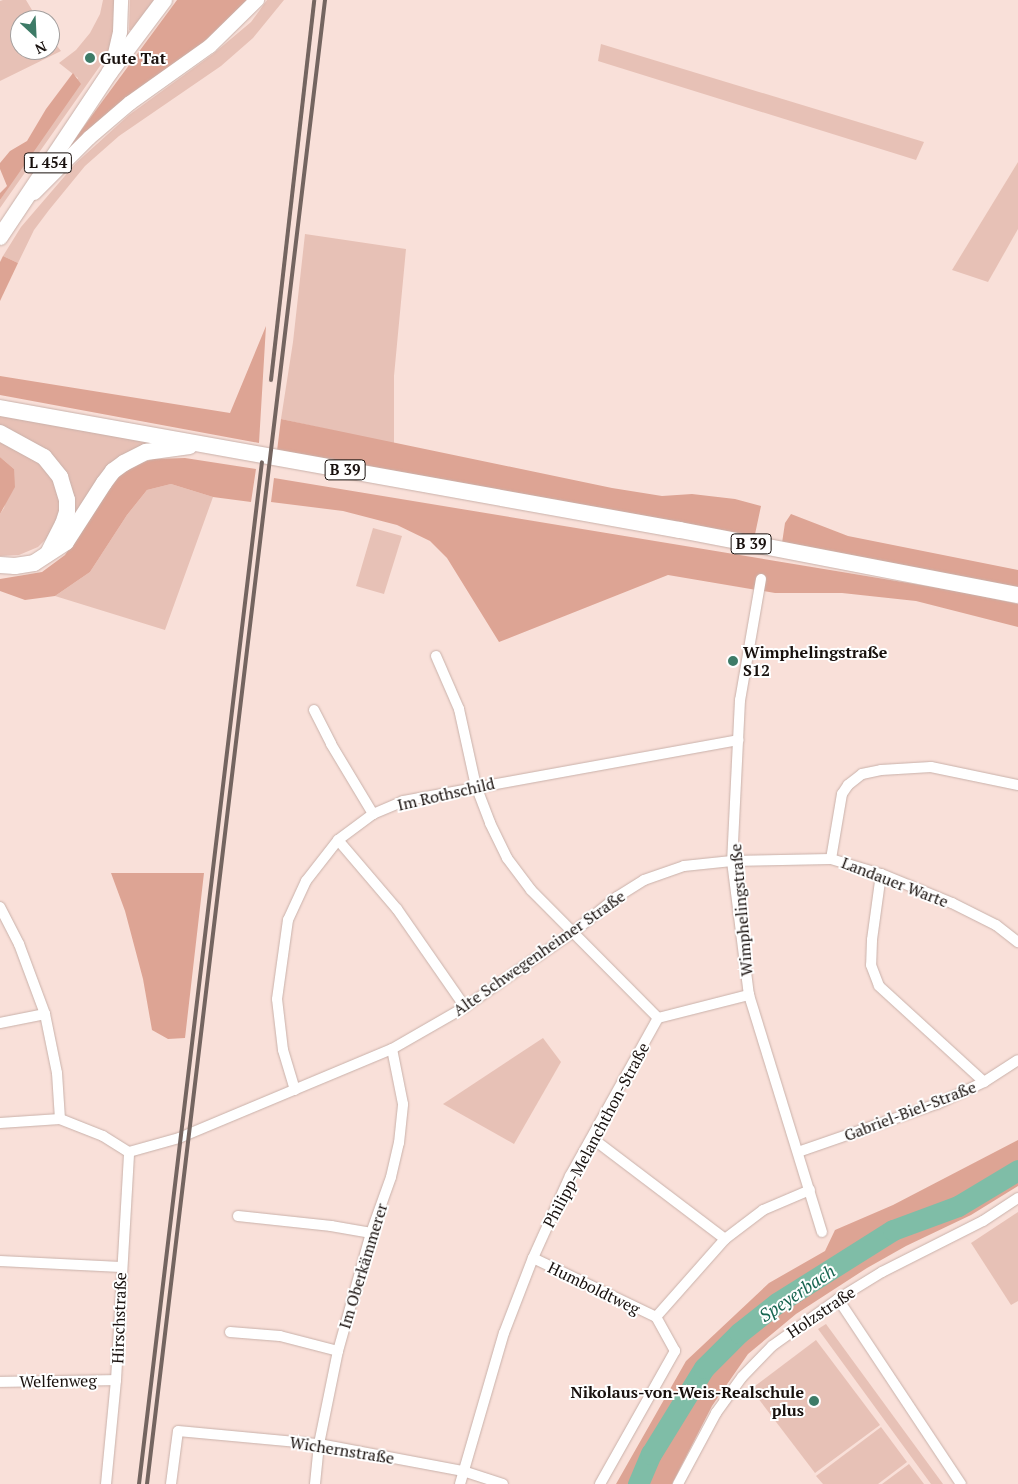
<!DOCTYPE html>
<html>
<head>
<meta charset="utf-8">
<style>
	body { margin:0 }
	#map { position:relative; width:1018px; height:1484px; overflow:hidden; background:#f9e0d9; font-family:"PT Serif",serif }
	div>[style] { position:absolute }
	.green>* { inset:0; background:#e7c1b6 }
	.forest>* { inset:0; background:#dda494 }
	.river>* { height:21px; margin:-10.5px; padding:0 10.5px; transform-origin:10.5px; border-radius:10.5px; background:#7fbda7 }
	.roads { filter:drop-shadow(0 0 1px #c9b1aa) drop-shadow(0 0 1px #c9b1aa) }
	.minor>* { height:10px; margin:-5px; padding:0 5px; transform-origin:5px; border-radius:5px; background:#fff }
	.secondary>* { height:14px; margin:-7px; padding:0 7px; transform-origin:7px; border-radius:7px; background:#fff }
	.primary>* { height:16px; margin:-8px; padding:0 8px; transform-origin:8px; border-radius:8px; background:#fff }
	.rail>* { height:4px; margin:-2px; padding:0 2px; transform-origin:2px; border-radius:2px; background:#746560 }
	.dots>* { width:14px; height:14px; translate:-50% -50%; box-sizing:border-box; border:2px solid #fff; border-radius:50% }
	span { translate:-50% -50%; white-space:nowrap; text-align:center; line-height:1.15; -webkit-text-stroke:4px #fff; paint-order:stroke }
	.shield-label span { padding:1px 4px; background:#fff; border:1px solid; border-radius:4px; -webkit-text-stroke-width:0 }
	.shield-label { font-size:15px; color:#18100d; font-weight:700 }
	.poi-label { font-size:16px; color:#18100d; font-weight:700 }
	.left { translate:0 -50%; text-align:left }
	.right { translate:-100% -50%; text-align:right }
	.street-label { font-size:16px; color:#18100d }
	.water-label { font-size:18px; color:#176550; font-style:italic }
	.north { position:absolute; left:10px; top:10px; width:50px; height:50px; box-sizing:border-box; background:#fff; border:1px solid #a39f9e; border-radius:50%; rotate:155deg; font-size:14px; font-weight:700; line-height:20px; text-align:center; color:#18100d }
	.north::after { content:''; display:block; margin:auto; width:18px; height:22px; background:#3d7b67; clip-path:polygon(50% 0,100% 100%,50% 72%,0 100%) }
</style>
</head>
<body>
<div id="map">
	<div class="green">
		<i style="clip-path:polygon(3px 0,26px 0,38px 20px,20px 20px,20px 50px,50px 50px,50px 37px,61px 51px,0 81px,0 1px)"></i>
		<i style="clip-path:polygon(103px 0,117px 0,116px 25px,107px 56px,0 208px,0 200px,78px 78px,59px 63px,76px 50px,90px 33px,100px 14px)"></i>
		<i style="clip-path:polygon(130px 0,157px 0,135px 31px,129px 30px)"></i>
		<i style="clip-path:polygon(267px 0,284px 0,253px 38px,221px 66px,119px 136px,85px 166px,49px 210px,34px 230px,18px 263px,3px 256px,21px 227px,76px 163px,129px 115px,213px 54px,251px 22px)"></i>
		<i style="clip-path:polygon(601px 44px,924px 142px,916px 160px,598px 61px)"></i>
		<i style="clip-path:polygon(1018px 162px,1018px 229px,988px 282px,952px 270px)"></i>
		<i style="clip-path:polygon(305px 234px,406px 249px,394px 376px,394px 444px,281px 419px,293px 342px)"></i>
		<i style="clip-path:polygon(0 415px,159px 442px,70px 528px,72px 494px,0 427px)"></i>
		<i style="clip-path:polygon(0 439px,22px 449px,53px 475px,60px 501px,59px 517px,46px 539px,38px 547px,19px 555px,0 556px,0 514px,4px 508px,14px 469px,0 457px)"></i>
		<i style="clip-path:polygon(171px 484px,213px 497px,165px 630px,55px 596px,90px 572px,127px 515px,147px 490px)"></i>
		<i style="clip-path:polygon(373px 528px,402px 536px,384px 594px,356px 586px)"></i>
		<i style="clip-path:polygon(543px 1038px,561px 1062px,514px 1144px,443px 1104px)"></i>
		<i style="clip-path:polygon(1018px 1212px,1018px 1301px,1011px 1305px,971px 1243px)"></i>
		<i style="clip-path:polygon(826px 1324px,943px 1484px,931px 1484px,818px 1329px)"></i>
		<i style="clip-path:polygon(816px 1340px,880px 1425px,815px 1473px,751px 1389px)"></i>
		<i style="clip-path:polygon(881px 1427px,907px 1462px,878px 1484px,823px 1484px,816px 1476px)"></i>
		<i style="clip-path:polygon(909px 1464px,924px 1484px,882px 1484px)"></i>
	</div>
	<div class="forest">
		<i style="clip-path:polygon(177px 0,252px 0,222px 28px,68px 154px,65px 152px)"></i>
		<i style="clip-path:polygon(73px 73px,81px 84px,0 200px,0 193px,7px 186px,0 169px,0 163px,10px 151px,27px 141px,46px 109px)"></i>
		<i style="clip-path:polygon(3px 256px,18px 263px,0 301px,0 262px)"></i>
		<i style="clip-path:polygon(266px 326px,259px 443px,0 395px,0 376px,230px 413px)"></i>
		<i style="clip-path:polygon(281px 419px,612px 488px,662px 496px,692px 494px,735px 499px,761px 506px,754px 539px,277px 451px)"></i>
		<i style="clip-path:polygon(0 457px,14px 469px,15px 487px,0 514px)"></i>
		<i style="clip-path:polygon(185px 458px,256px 469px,251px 502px,213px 497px,171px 484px,147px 490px,127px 515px,90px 572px,55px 596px,25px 600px,0 591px,0 579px,42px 572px,65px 555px,119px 475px,140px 463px,153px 459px)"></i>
		<i style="clip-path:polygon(274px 478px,963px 592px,1018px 604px,1018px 627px,916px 601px,842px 593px,775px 593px,668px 575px,499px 642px,447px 558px,430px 541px,397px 525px,343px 511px,271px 502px)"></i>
		<i style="clip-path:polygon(791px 514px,848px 536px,1018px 570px,1018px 588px,782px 543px,785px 523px)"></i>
		<i style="clip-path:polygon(111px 873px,204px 873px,185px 1038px,168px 1039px,152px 1030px,143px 979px,125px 911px)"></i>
		<i style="clip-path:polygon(1018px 1140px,1018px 1186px,971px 1215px,906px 1246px,867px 1268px,796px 1314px,748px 1354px,712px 1406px,672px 1484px,616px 1484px,686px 1361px,769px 1283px,825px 1251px,835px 1230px,893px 1205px)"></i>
	</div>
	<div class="river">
		<i style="left:638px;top:1484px;width:33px;rotate:-67deg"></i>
		<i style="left:651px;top:1454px;width:101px;rotate:-58.4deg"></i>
		<i style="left:704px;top:1368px;width:49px;rotate:-45deg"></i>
		<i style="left:739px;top:1333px;width:48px;rotate:-38.3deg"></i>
		<i style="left:777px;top:1303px;width:137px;rotate:-32.2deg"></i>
		<i style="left:893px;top:1230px;width:69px;rotate:-20.3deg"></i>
		<i style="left:958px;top:1206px;width:70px;rotate:-31deg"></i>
	</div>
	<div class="roads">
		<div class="minor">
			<i style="left:761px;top:579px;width:123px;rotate:99.8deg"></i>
			<i style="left:740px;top:700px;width:161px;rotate:92.8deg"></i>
			<i style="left:732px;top:861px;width:135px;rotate:82.8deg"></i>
			<i style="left:749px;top:995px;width:248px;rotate:72.9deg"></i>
			<i style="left:436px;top:656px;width:58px;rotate:66.5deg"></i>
			<i style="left:459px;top:709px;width:79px;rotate:77.6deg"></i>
			<i style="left:476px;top:786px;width:40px;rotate:69deg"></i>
			<i style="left:490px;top:823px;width:39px;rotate:64deg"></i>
			<i style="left:507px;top:858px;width:40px;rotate:53deg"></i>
			<i style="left:531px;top:890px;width:180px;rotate:45.2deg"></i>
			<i style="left:314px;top:710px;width:38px;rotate:63deg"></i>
			<i style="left:331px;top:744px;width:82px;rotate:59deg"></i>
			<i style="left:338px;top:840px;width:91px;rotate:49.5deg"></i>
			<i style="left:397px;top:909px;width:119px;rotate:55.2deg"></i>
			<i style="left:831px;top:859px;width:66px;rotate:-80.4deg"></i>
			<i style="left:842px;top:794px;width:11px;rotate:-56deg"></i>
			<i style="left:848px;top:785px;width:18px;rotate:-38deg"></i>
			<i style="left:862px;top:774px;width:19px;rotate:-12deg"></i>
			<i style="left:881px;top:770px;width:50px;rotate:-3.4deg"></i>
			<i style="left:931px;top:767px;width:89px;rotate:11.7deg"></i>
			<i style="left:881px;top:874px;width:67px;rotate:97.8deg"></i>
			<i style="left:872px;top:940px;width:25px;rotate:92deg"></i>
			<i style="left:871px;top:965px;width:22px;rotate:69deg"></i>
			<i style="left:879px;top:986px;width:142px;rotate:42.4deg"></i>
			<i style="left:0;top:907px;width:42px;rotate:62.8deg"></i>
			<i style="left:19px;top:944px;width:75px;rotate:69.6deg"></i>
			<i style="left:45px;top:1014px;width:60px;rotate:78.5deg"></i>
			<i style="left:57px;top:1073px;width:46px;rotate:86.3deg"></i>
			<i style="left:0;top:1023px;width:46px;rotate:-11.3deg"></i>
			<i style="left:295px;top:1090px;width:42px;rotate:-106.7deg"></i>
			<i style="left:283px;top:1050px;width:51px;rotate:-96.7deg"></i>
			<i style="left:277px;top:999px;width:80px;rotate:-82.1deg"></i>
			<i style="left:288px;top:920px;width:43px;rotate:-65.2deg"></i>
			<i style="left:306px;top:881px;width:52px;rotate:-52deg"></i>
			<i style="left:338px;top:840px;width:44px;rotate:-36.6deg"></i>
			<i style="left:373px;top:814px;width:33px;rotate:-23deg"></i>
			<i style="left:403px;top:801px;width:341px;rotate:-10.3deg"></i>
			<i style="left:0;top:1123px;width:60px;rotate:-3.8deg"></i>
			<i style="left:60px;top:1119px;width:46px;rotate:21.6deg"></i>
			<i style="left:103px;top:1136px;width:31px;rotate:32deg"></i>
			<i style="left:592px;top:1138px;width:167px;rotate:37.2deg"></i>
			<i style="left:129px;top:1152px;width:52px;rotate:-15.6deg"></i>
			<i style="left:179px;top:1138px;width:231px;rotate:-22.7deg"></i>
			<i style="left:392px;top:1049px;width:84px;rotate:-29.9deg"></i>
			<i style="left:465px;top:1007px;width:130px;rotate:-34.7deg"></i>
			<i style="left:572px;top:933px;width:58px;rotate:-38.7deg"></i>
			<i style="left:617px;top:897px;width:32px;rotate:-32deg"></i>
			<i style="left:644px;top:880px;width:42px;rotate:-19.3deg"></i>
			<i style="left:684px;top:866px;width:48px;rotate:-5.9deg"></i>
			<i style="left:732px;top:861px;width:99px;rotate:-1.2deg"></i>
			<i style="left:831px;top:859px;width:52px;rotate:16.7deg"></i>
			<i style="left:881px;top:874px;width:77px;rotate:22.2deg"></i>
			<i style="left:952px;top:903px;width:49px;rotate:26.6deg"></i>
			<i style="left:996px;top:925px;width:28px;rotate:38deg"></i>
			<i style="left:798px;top:1152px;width:147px;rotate:-19.1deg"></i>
			<i style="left:937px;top:1104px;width:52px;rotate:-25.1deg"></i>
			<i style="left:984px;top:1082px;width:40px;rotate:-32.9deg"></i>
			<i style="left:238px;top:1216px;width:94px;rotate:6.1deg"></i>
			<i style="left:331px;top:1226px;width:41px;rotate:9.9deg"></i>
			<i style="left:533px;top:1258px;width:136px;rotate:25.6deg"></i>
			<i style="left:0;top:1261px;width:121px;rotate:2.8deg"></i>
			<i style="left:838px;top:1299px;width:222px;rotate:56.4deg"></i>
			<i style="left:656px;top:1317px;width:104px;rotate:-48.5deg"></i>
			<i style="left:725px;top:1239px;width:48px;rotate:-37.3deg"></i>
			<i style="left:763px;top:1210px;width:51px;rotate:-23.1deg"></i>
			<i style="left:230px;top:1332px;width:50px;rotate:4.6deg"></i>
			<i style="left:280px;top:1336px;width:60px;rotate:14.5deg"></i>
			<i style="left:0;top:1382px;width:116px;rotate:-1deg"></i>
			<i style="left:106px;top:1484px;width:104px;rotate:-84.5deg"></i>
			<i style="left:116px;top:1380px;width:228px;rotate:-86.7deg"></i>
			<i style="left:171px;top:1484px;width:53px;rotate:-82.5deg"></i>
			<i style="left:178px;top:1431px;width:142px;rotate:5.3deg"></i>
			<i style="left:319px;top:1444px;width:147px;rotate:10.6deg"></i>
			<i style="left:463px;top:1471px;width:42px;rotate:18deg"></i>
			<i style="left:315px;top:1484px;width:40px;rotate:-84.3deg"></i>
			<i style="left:319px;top:1444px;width:95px;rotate:-78.5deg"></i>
			<i style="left:338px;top:1351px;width:123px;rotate:-74.4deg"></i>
			<i style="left:371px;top:1233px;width:59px;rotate:-70.3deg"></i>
			<i style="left:391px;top:1177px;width:35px;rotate:-77deg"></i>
			<i style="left:399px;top:1143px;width:39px;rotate:-84deg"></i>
			<i style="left:403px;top:1104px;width:56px;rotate:-101.3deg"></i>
			<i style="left:460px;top:1484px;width:157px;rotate:-73.8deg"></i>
			<i style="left:504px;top:1333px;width:80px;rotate:-68.9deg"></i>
			<i style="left:533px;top:1258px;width:90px;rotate:-65.7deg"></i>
			<i style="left:570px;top:1176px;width:181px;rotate:-60.9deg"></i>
			<i style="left:658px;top:1018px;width:94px;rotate:-14.2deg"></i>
			<i style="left:600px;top:1484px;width:153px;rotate:-60.6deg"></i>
			<i style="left:675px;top:1351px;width:39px;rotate:-119deg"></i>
			<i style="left:678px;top:1484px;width:81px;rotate:-61.8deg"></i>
			<i style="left:716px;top:1413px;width:44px;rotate:-54.2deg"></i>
			<i style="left:742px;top:1377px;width:43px;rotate:-45.9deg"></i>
			<i style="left:772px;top:1346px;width:81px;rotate:-35.5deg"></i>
			<i style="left:838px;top:1299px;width:52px;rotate:-31.5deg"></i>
			<i style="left:882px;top:1272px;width:113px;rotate:-26.8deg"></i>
			<i style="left:983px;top:1221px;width:42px;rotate:-33.3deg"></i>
		</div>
		<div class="secondary">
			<i style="left:111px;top:71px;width:40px;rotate:-77deg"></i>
			<i style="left:120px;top:32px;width:32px;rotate:-88deg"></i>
			<i style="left:34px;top:193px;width:78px;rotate:-45deg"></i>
			<i style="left:89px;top:138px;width:54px;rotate:-40.5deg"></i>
			<i style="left:130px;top:103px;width:98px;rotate:-35.5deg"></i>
			<i style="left:210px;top:46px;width:66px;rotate:-44.4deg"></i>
		</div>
		<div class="primary">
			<i style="left:0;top:237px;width:198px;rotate:-56.3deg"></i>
			<i style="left:110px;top:72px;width:90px;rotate:-53.1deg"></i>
			<i style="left:0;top:408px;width:691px;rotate:10.17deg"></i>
			<i style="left:680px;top:530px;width:344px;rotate:10.9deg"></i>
			<i style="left:0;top:433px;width:50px;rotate:28.6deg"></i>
			<i style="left:44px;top:457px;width:26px;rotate:51deg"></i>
			<i style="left:60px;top:477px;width:24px;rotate:73deg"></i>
			<i style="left:67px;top:500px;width:12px;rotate:90deg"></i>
			<i style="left:67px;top:512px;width:13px;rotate:108deg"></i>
			<i style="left:63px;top:524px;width:33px;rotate:117deg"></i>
			<i style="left:0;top:565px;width:15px;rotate:4deg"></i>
			<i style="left:15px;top:566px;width:19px;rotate:-9deg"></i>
			<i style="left:34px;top:563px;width:38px;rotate:-33deg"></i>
			<i style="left:66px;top:542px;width:70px;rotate:-57.2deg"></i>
			<i style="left:104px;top:483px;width:15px;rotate:-53deg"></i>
			<i style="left:113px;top:471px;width:14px;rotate:-36deg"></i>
			<i style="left:124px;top:463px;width:25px;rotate:-27deg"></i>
			<i style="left:146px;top:452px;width:44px;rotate:-7.8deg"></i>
		</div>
	</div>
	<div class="rail">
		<i style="left:271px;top:380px;width:382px;rotate:-83.5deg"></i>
		<i style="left:139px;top:1484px;width:1029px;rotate:-83.14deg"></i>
		<i style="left:147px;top:1484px;width:1495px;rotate:-83.16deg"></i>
	</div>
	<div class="dots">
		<i style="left:90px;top:58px;background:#3d7b67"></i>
		<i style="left:733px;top:661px;background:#3d7b67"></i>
		<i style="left:814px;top:1401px;background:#3d7b67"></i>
	</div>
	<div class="shield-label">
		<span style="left:48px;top:163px">L 454</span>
		<span style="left:345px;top:470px">B 39</span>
		<span style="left:751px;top:544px">B 39</span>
	</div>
	<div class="poi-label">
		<span class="left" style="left:100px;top:58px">Gute Tat</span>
		<span class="left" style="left:743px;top:661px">Wimphelingstraße<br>S12</span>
		<span class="right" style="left:804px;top:1401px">Nikolaus-von-Weis-Realschule<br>plus</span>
	</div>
	<div class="street-label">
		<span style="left:446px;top:794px;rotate:-13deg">Im Rothschild</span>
		<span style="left:895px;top:882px;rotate:21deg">Landauer Warte</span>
		<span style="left:741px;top:910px;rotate:-95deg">Wimphelingstraße</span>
		<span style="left:539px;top:953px;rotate:-35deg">Alte Schwegenheimer Straße</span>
		<span style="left:910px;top:1111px;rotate:-21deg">Gabriel-Biel-Straße</span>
		<span style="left:596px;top:1135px;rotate:-62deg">Philipp-Melanchthon-Straße</span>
		<span style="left:363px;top:1266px;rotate:-73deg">Im Oberkämmerer</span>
		<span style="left:594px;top:1288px;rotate:26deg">Humboldtweg</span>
		<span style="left:821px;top:1312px;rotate:-34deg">Holzstraße</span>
		<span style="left:119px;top:1318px;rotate:-88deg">Hirschstraße</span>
		<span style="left:58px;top:1381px;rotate:-1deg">Welfenweg</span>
		<span style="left:342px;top:1450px;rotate:9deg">Wichernstraße</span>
	</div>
	<div class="water-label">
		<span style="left:797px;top:1293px;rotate:-34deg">Speyerbach</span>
	</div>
	<div class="north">N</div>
</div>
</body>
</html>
